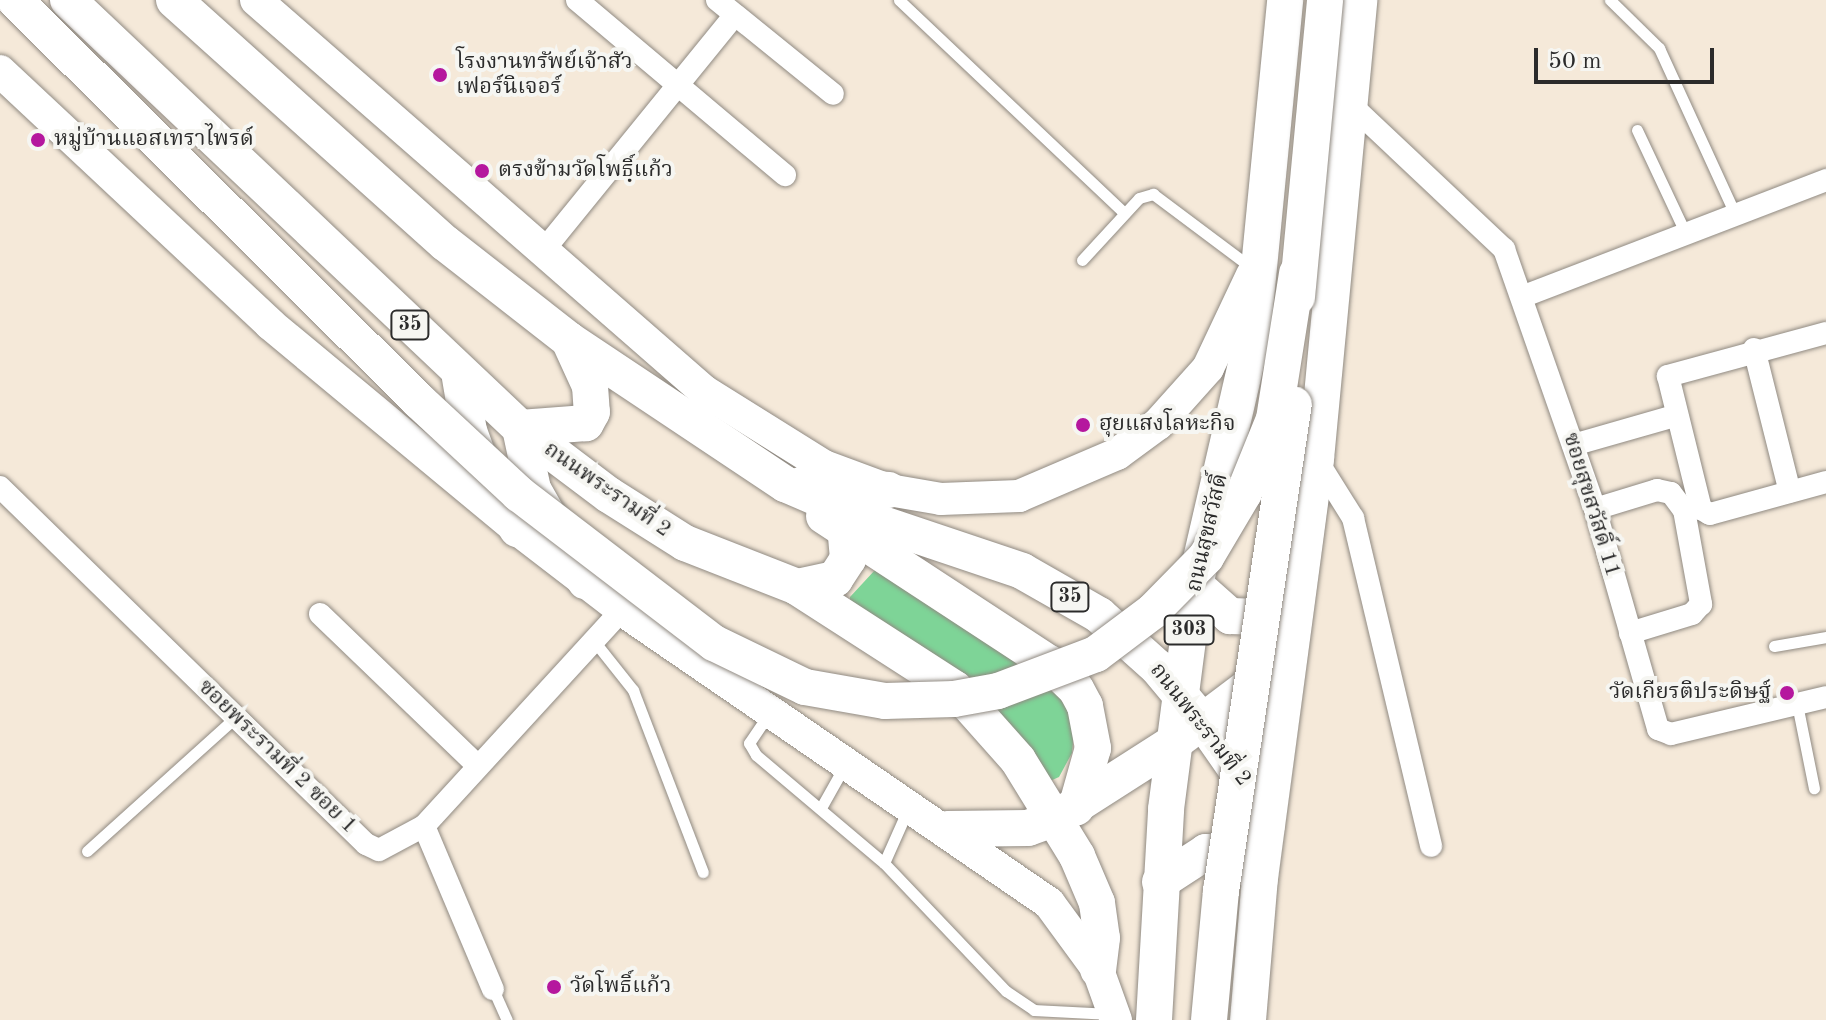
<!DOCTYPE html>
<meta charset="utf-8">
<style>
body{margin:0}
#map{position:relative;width:1826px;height:1020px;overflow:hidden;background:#f5e9d9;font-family:"Old Standard TT","Noto Serif Thai",serif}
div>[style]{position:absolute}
.green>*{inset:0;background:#7ed497}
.roads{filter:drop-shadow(0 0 2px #908a82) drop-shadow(0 0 2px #908a82)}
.lane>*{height:11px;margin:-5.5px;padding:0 5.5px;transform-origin:5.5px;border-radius:5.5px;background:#fff}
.street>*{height:22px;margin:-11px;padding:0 11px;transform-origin:11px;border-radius:11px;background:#fff}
.secondary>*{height:32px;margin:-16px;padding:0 16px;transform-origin:16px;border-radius:16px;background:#fff}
.primary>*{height:36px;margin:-18px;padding:0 18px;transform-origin:18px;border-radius:18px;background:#fff}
.bridges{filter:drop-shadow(0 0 2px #908a82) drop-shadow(0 0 2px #908a82)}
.primary-bridge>*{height:36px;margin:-18px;padding:0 18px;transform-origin:18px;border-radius:18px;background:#fff}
.dots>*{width:22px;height:22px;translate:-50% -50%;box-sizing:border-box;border:4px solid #f6f6f2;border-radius:50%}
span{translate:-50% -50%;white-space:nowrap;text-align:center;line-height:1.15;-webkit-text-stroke:8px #f6f6f2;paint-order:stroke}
.shield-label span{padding:2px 6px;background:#f6f6f2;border:2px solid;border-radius:6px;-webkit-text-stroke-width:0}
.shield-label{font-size:20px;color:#2b2b2b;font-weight:700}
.poi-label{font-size:22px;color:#2b2b2b}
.left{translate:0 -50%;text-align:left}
.right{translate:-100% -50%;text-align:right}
.street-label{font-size:22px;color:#2b2b2b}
.scale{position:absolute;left:1534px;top:48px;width:180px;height:36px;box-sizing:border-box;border:4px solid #2b2b2b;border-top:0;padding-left:10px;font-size:24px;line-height:28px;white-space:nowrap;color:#2b2b2b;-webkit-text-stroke:6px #f6f6f2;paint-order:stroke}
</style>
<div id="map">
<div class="green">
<i style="clip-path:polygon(875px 570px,1048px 679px,1071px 715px,1074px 732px,1072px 753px,1059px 777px,1050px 781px,923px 647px,850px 604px,850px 597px)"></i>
</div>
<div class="roads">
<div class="lane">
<i style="left:899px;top:0;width:310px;rotate:43.4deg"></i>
<i style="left:1610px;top:0;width:69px;rotate:44.4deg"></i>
<i style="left:1659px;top:48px;width:183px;rotate:65.4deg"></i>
<i style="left:1637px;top:130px;width:115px;rotate:64.8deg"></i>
<i style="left:1082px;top:260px;width:84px;rotate:-47.4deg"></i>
<i style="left:1139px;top:198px;width:15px;rotate:-16deg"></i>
<i style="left:1153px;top:194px;width:124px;rotate:36.8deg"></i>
<i style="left:594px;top:641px;width:63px;rotate:51.5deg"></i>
<i style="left:633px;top:690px;width:195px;rotate:69deg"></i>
<i style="left:1774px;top:646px;width:53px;rotate:-9.8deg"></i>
<i style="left:1797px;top:704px;width:86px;rotate:78.6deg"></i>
<i style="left:768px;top:715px;width:34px;rotate:124deg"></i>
<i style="left:749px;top:743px;width:14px;rotate:60deg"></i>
<i style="left:756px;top:755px;width:167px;rotate:40.2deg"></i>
<i style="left:884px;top:863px;width:177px;rotate:46.4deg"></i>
<i style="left:1006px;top:991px;width:34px;rotate:34deg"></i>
<i style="left:1034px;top:1010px;width:76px;rotate:3deg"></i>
<i style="left:822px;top:806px;width:47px;rotate:-60.7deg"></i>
<i style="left:87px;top:851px;width:200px;rotate:-42deg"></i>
<i style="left:884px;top:863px;width:59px;rotate:-66deg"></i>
<i style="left:493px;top:989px;width:34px;rotate:66deg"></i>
</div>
<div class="street">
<i style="left:577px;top:0;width:272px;rotate:40.1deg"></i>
<i style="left:717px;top:0;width:149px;rotate:39deg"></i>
<i style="left:1350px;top:104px;width:212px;rotate:43.3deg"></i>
<i style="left:1504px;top:249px;width:275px;rotate:70.7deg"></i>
<i style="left:1595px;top:509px;width:229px;rotate:74deg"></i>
<i style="left:1658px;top:729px;width:14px;rotate:21deg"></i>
<i style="left:1671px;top:734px;width:159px;rotate:-13.4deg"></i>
<i style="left:543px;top:251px;width:304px;rotate:-50.9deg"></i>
<i style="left:1524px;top:296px;width:324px;rotate:-21deg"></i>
<i style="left:1826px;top:333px;width:164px;rotate:164.8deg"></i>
<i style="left:1668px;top:376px;width:137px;rotate:76.1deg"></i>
<i style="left:1701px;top:509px;width:10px;rotate:29deg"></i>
<i style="left:1710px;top:514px;width:120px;rotate:-15.4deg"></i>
<i style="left:1754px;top:349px;width:147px;rotate:75.9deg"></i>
<i style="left:1573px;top:445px;width:105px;rotate:-16deg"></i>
<i style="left:1316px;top:459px;width:70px;rotate:57.9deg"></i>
<i style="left:1353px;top:518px;width:337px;rotate:76.6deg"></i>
<i style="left:0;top:487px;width:511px;rotate:44.29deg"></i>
<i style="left:366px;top:844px;width:14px;rotate:25deg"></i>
<i style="left:379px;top:850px;width:51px;rotate:-28.1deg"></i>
<i style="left:424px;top:826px;width:293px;rotate:-47.5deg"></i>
<i style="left:1595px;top:509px;width:65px;rotate:-17deg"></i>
<i style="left:1657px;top:490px;width:14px;rotate:12deg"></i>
<i style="left:1671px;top:493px;width:21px;rotate:53deg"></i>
<i style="left:1684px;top:510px;width:96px;rotate:79.7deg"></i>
<i style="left:1701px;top:604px;width:13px;rotate:132deg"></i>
<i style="left:1692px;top:614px;width:65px;rotate:163deg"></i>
<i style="left:320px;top:614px;width:219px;rotate:43.9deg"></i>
<i style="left:424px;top:826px;width:177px;rotate:67.1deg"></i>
</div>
<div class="secondary">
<i style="left:256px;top:0;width:595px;rotate:41.11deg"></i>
<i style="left:704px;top:391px;width:142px;rotate:32deg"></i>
<i style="left:824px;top:466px;width:69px;rotate:20.3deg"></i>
<i style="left:889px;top:490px;width:53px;rotate:9.8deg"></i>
<i style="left:941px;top:499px;width:78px;rotate:-2.2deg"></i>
<i style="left:1019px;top:496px;width:107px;rotate:-23.2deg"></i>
<i style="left:1117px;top:454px;width:51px;rotate:-36.2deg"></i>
<i style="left:1158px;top:424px;width:75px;rotate:-48.2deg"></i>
<i style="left:1208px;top:368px;width:103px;rotate:-64.7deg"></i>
<i style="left:0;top:71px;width:370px;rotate:43.1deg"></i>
<i style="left:270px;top:324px;width:321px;rotate:39.7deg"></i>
<i style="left:517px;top:529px;width:133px;rotate:37.6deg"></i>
<i style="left:622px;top:610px;width:518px;rotate:34.46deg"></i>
<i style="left:1049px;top:903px;width:83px;rotate:53.8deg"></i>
<i style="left:1098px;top:970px;width:53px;rotate:70.2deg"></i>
</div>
<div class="primary">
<i style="left:68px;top:0;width:622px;rotate:43.44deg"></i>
<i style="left:520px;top:428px;width:111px;rotate:37deg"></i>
<i style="left:609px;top:495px;width:90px;rotate:32.3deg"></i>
<i style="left:685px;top:543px;width:120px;rotate:21.4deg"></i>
<i style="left:797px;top:587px;width:188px;rotate:32.8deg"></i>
<i style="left:955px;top:689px;width:95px;rotate:48.4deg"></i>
<i style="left:1018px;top:760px;width:113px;rotate:58.4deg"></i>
<i style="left:1077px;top:856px;width:51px;rotate:66.9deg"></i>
<i style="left:1097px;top:903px;width:35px;rotate:82deg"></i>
<i style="left:1102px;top:938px;width:32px;rotate:97deg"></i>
<i style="left:174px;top:0;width:364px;rotate:41.9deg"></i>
<i style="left:445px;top:243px;width:157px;rotate:38deg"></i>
<i style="left:569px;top:340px;width:260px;rotate:33.7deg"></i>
<i style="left:785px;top:484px;width:84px;rotate:23.2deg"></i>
<i style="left:862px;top:517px;width:169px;rotate:18.6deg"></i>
<i style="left:1022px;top:571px;width:89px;rotate:29.7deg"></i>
<i style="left:1099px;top:615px;width:78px;rotate:41.9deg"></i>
<i style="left:1157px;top:667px;width:72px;rotate:50.1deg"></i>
<i style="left:1203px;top:722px;width:93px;rotate:55.1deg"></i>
<i style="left:1256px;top:798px;width:30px;rotate:69deg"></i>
<i style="left:569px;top:340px;width:51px;rotate:65.5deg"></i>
<i style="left:590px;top:386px;width:26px;rotate:86deg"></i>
<i style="left:592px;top:412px;width:13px;rotate:119deg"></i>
<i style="left:586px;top:423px;width:66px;rotate:175.7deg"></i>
<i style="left:520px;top:428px;width:62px;rotate:78deg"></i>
<i style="left:533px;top:489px;width:106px;rotate:60.5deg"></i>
<i style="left:459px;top:372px;width:60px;rotate:80.4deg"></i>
<i style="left:469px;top:431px;width:50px;rotate:70.1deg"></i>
<i style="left:486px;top:478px;width:60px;rotate:58.7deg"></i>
<i style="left:803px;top:484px;width:86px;rotate:4deg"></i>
<i style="left:824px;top:516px;width:269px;rotate:33.2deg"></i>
<i style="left:1049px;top:663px;width:37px;rotate:44deg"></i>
<i style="left:1076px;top:689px;width:19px;rotate:62deg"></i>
<i style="left:1085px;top:706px;width:43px;rotate:79.2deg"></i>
<i style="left:1093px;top:748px;width:62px;rotate:105.8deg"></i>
<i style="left:1195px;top:585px;width:47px;rotate:41.5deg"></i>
<i style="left:1230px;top:616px;width:24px;rotate:2deg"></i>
<i style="left:1254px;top:617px;width:37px;rotate:-24deg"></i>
<i style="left:797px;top:587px;width:39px;rotate:-12deg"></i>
<i style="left:835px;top:579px;width:24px;rotate:-57deg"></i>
<i style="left:848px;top:559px;width:25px;rotate:-95deg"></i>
<i style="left:947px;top:829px;width:81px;rotate:-0.7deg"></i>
<i style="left:1028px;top:828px;width:30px;rotate:-20deg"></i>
<i style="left:1056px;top:818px;width:141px;rotate:-32.6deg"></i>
<i style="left:1175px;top:742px;width:116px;rotate:-37deg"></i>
<i style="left:1160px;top:882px;width:55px;rotate:-33.1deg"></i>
<i style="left:1206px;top:852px;width:32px;rotate:11deg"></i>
<i style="left:1237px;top:858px;width:18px;rotate:41deg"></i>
<i style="left:1154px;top:1020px;width:211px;rotate:-86.7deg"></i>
<i style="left:1166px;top:809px;width:226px;rotate:-82.6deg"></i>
<i style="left:1195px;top:585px;width:253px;rotate:-77deg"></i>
<i style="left:1252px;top:339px;width:341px;rotate:-84.4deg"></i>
<i style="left:1248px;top:1020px;width:143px;rotate:-85.2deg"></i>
<i style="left:1260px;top:878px;width:423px;rotate:-82.4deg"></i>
<i style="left:1316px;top:459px;width:461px;rotate:-84.6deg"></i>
</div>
</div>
<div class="bridges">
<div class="primary-bridge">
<i style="left:15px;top:0;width:569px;rotate:44.79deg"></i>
<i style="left:419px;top:401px;width:137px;rotate:42.9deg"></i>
<i style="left:519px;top:494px;width:245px;rotate:37.4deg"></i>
<i style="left:714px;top:643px;width:101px;rotate:25.8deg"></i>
<i style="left:805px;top:687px;width:81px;rotate:9.9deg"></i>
<i style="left:885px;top:701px;width:69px;rotate:-1.7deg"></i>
<i style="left:954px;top:699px;width:45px;rotate:-10.3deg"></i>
<i style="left:998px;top:691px;width:105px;rotate:-20.7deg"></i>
<i style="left:1096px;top:654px;width:71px;rotate:-37deg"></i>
<i style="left:1153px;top:611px;width:76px;rotate:-45.5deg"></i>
<i style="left:1206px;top:557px;width:74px;rotate:-59.3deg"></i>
<i style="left:1244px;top:493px;width:80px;rotate:-67.9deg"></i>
<i style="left:1274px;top:419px;width:148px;rotate:-81deg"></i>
<i style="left:1297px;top:297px;width:298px;rotate:-84.6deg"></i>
<i style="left:1209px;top:1020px;width:130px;rotate:-84.7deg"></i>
<i style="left:1221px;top:891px;width:492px;rotate:-81.5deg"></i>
</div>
</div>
<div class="dots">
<i style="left:440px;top:75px;background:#b5179e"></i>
<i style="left:38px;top:140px;background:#b5179e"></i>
<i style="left:482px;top:171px;background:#b5179e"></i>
<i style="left:1083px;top:425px;background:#b5179e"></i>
<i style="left:1787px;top:693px;background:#b5179e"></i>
<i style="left:554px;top:987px;background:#b5179e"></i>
</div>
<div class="shield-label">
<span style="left:410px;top:325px">35</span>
<span style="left:1070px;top:597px">35</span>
<span style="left:1189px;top:630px">303</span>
</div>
<div class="poi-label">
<span class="left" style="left:456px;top:75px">โรงงานทรัพย์เจ้าสัว<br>เฟอร์นิเจอร์</span>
<span class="left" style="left:54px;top:140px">หมู่บ้านแอสเทราไพรด์</span>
<span class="left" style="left:498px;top:171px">ตรงข้ามวัดโพธฺิ์แก้ว</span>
<span class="left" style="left:1099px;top:425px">ฮุยแสงโลหะกิจ</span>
<span class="right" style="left:1771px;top:693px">วัดเกียรติประดิษฐ์</span>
<span class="left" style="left:570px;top:987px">วัดโพธิ์แก้ว</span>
</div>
<div class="street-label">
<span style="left:607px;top:490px;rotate:35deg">ถนนพระรามที่ 2</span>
<span style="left:1591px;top:505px;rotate:73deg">ซอยสุขสวัสดิ์ 11</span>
<span style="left:1208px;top:533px;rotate:-77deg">ถนนสุขสวัสดิ์</span>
<span style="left:1200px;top:725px;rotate:52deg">ถนนพระรามที่ 2</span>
<span style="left:277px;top:757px;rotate:44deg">ซอยพระรามที่ 2 ซอย 1</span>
</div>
<div class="scale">50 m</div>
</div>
